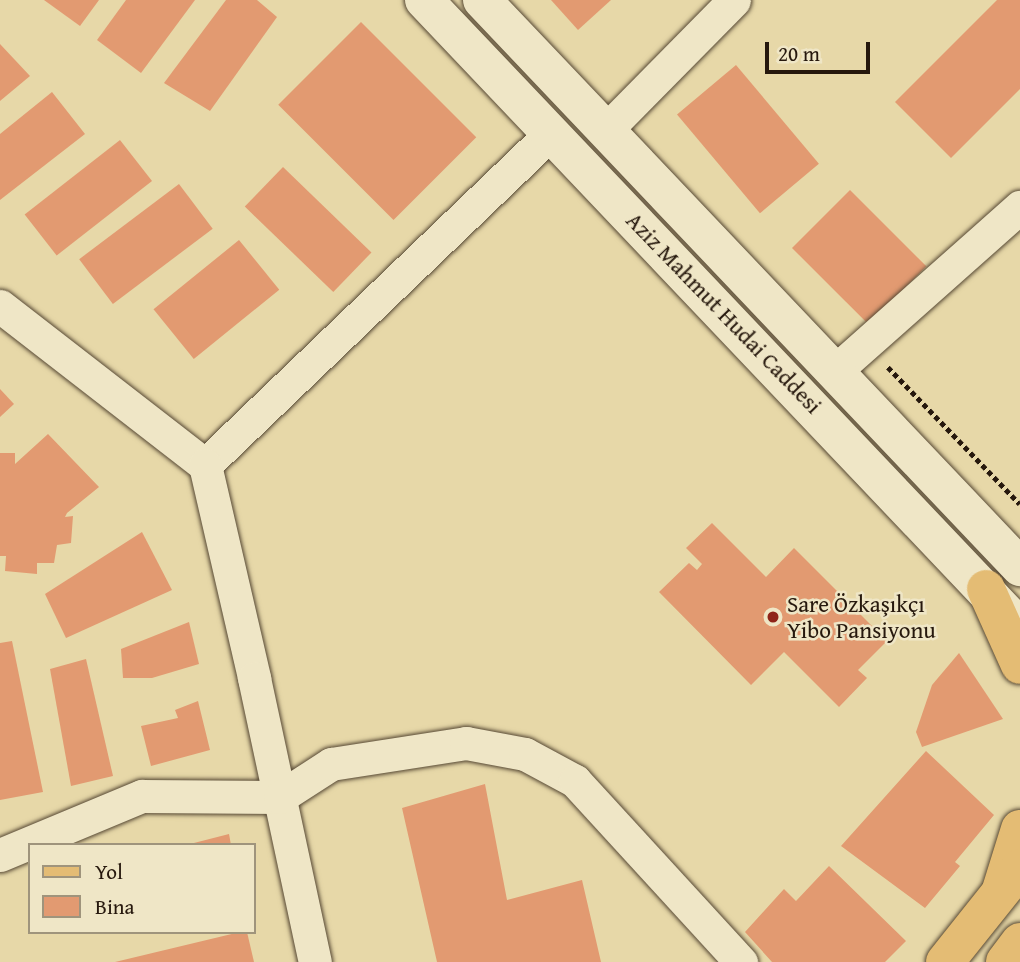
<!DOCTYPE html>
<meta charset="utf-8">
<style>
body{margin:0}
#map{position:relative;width:1020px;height:962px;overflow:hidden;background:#e7d8a8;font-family:"Gentium Book Plus",serif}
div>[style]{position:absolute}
.building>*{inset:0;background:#e29a71;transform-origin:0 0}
.path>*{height:4.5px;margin-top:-2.25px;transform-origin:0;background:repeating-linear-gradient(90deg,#26180d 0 5px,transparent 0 8.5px)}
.roads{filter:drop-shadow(0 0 2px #564834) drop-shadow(0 0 2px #564834)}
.street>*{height:33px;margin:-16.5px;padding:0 16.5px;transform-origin:16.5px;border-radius:16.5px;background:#efe6c6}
.secondary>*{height:38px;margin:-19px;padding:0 19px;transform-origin:19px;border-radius:19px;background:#efe6c6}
.primary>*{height:38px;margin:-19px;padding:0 19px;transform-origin:19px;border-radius:19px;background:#e4bc74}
.dots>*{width:19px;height:19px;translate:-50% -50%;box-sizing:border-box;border:4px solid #efe6c6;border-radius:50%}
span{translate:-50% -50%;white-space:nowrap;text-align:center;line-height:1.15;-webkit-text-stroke:5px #efe6c6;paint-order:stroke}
.street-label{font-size:23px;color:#26180d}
.poi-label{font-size:23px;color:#26180d}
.left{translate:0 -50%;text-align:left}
.legend{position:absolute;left:28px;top:843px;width:228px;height:91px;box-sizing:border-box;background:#efe6c6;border:2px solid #9f947c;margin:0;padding:9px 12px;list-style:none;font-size:21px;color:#26180d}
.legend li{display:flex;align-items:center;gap:14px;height:35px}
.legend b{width:35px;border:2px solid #9f947c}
.scale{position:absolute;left:765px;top:42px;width:105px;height:32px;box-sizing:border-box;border:4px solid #26180d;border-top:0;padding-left:9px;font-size:21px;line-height:24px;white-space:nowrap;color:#26180d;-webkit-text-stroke:5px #efe6c6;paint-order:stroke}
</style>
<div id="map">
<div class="building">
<i style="clip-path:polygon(44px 0,99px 0,80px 26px)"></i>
<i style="clip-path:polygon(126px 0,195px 0,141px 73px,97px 40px)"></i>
<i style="clip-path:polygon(226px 0,257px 0,277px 17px,210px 111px,164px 83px)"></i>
<i style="clip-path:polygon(551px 0,611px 0,578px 30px)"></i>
<i style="clip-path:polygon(997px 0,1020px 0,1020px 89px,951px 158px,895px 102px)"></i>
<i style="left:361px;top:22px;width:163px;height:117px;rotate:45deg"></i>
<i style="clip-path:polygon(0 44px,30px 76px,0 101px)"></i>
<i style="left:736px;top:65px;width:129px;height:77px;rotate:50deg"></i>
<i style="clip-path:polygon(52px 92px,85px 134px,0 200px,0 134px)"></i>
<i style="left:120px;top:140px;width:52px;height:121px;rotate:52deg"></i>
<i style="left:283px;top:167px;width:123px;height:55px;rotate:44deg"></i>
<i style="left:179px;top:184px;width:56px;height:125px;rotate:53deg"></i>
<i style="left:850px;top:190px;width:108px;height:82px;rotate:45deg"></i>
<i style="left:239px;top:240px;width:64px;height:110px;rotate:51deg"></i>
<i style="clip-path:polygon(0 389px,14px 404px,0 417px)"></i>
<i style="clip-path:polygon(48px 434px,99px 487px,67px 513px,65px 517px,73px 516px,71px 543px,57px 545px,54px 563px,37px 563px,37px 574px,5px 571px,6px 556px,0 556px,0 453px,15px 453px,15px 464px)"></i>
<i style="clip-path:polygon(712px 523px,766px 577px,794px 548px,887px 641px,858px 670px,867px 678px,839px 707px,784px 652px,751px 685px,659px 592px,689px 563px,697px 570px,702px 564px,686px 548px)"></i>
<i style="clip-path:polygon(142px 532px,172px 590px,66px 638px,45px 594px)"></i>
<i style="clip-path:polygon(189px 622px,199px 664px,152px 678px,123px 678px,121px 649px)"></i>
<i style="clip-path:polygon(12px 641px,43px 792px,0 800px,0 643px)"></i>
<i style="clip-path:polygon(959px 653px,1003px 719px,922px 747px,916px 732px,932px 685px)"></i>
<i style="clip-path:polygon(86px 659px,113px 776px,71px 786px,50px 669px)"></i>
<i style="clip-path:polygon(198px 701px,210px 750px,151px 766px,141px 726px,178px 718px,175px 710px)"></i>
<i style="clip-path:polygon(926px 751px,994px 815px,955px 862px,960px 866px,925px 908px,841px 846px)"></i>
<i style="clip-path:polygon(485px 784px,507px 900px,582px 880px,601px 962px,437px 962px,402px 808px)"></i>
<i style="clip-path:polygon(229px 834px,231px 845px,190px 845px,190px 844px)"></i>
<i style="clip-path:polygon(829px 866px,906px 941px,885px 962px,772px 962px,745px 932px,784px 889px,796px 901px)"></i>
<i style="clip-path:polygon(240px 932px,247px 932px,254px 962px,115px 962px)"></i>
</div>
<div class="path">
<i style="left:888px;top:367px;width:190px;rotate:46.1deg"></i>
</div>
<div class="roads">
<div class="street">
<i style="left:606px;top:130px;width:182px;rotate:-45.4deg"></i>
<i style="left:0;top:306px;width:259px;rotate:37.8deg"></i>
<i style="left:205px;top:465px;width:481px;rotate:-43.8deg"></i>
<i style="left:834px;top:372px;width:249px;rotate:-41.6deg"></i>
<i style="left:205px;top:465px;width:219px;rotate:77deg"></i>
<i style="left:254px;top:678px;width:290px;rotate:77.9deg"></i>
<i style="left:0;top:855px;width:154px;rotate:-22.6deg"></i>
<i style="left:142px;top:796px;width:138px;rotate:0.4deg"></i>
<i style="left:280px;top:797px;width:61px;rotate:-32.9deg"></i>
<i style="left:331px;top:764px;width:137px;rotate:-8.8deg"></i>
<i style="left:466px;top:743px;width:60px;rotate:10.6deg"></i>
<i style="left:525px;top:754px;width:57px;rotate:28.4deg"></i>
<i style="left:575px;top:781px;width:246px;rotate:47.5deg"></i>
</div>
<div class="secondary">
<i style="left:424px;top:0;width:848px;rotate:46.48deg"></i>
<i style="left:482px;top:0;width:782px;rotate:46.5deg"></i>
</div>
<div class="primary">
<i style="left:986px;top:589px;width:83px;rotate:65.9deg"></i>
<i style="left:1001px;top:890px;width:64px;rotate:-72.7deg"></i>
<i style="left:945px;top:962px;width:120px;rotate:-51.4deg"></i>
<i style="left:1005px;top:962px;width:25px;rotate:-53deg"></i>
</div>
</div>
<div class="dots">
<i style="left:773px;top:617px;background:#8f2418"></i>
</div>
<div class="street-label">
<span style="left:724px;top:313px;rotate:46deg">Aziz Mahmut Hudai Caddesi</span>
</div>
<div class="poi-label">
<span class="left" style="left:787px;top:617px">Sare Özkaşıkçı<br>Yibo Pansiyonu</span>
</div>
<ul class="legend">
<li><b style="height:9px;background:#e4bc74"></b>Yol</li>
<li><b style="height:19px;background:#e29a71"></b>Bina</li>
</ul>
<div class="scale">20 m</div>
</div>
